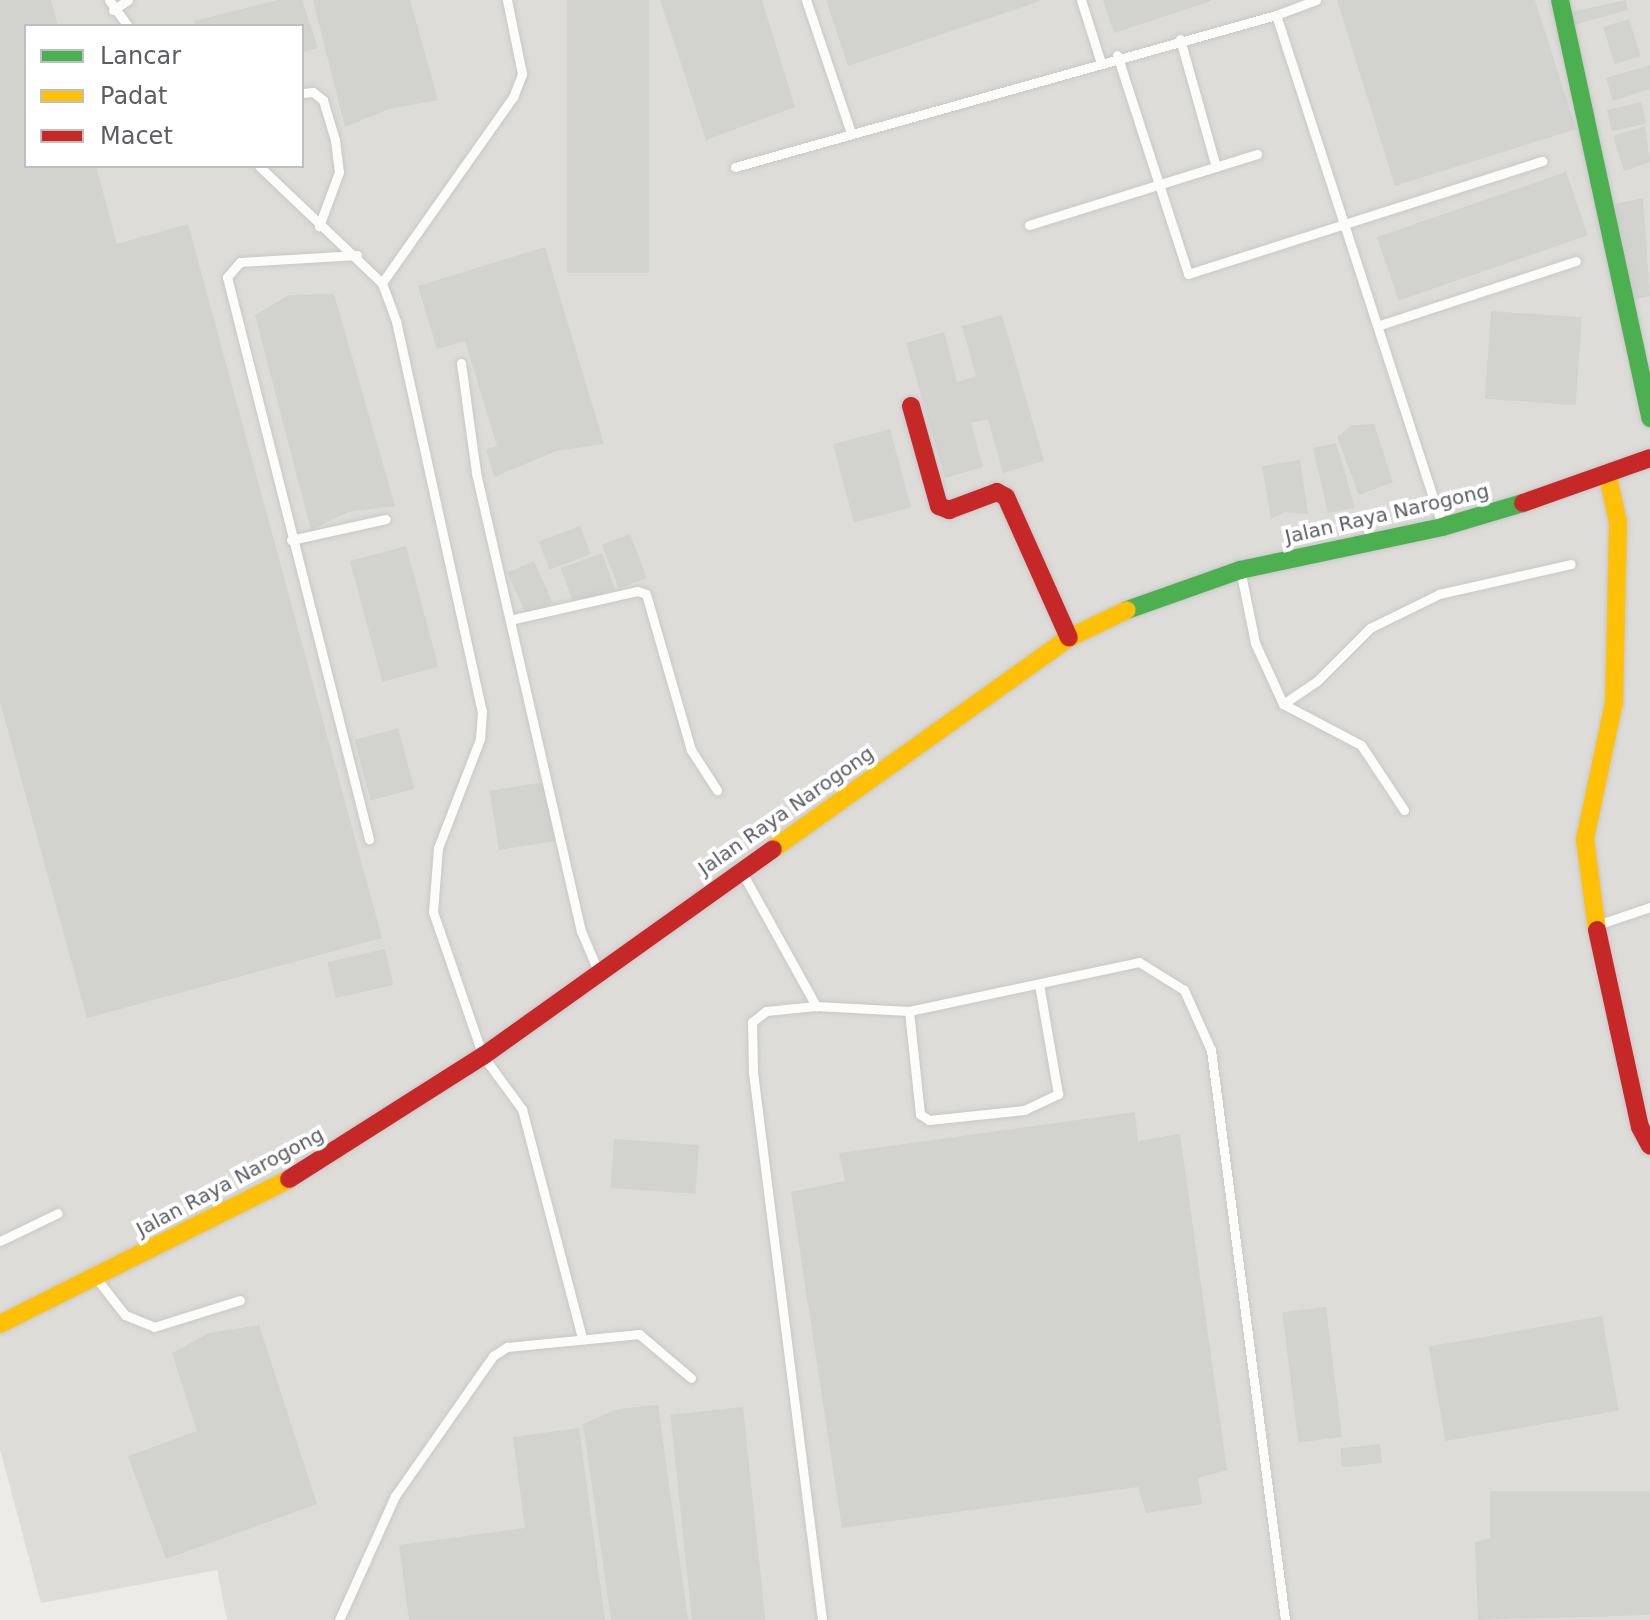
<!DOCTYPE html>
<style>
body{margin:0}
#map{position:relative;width:1650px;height:1620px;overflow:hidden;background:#ecebe6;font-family:"DejaVu Sans",sans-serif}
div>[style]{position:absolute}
.industrial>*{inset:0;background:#dddcd8}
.building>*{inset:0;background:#d2d2cf;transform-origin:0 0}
.roads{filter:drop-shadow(0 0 2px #c8c8c7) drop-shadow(0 0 2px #c8c8c7)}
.lane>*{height:9px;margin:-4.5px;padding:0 4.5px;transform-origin:4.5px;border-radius:4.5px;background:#fcfcfb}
.fast>*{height:18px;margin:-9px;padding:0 9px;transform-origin:9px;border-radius:9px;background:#4caf50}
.slow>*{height:18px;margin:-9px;padding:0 9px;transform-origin:9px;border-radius:9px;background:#ffc107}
.jam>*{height:18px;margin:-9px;padding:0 9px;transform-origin:9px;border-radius:9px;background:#c62828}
span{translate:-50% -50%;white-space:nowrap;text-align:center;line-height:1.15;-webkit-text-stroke:8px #fff;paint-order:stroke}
.street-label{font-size:20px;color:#5c5e64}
.legend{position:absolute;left:24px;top:24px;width:280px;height:144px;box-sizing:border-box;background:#fff;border:2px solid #bebfc1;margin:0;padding:10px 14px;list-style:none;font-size:24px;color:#5c5e64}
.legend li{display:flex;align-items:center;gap:16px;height:40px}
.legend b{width:40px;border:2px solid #bebfc1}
</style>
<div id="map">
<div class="industrial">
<i style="clip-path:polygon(evenodd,0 0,1650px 0,1650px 1620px,227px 1620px,217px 1570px,41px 1603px,0 1449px,0 0,26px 26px,302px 26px,302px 166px,26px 166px,26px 26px)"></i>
</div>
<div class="building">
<i style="clip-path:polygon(0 0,51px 0,58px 26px,26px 26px,26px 166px,96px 166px,117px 244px,188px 224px,382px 938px,87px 1018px,0 702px)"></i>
<i style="clip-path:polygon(278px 0,302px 0,318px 48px,302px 52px,302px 26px,196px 26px,194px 21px)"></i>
<i style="clip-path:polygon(313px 0,410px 0,438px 100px,389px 109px,345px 127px)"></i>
<i style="left:567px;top:0;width:82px;height:273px"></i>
<i style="clip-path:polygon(660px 0,762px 0,795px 107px,706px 140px)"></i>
<i style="clip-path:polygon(826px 0,1039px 0,1040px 1px,848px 66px)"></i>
<i style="clip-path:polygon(1103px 0,1211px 0,1211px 1px,1114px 33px)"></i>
<i style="clip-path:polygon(1337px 0,1535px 0,1576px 129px,1395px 186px)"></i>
<i style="clip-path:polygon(1626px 0,1628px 10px,1574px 25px,1571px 12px)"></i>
<i style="left:1629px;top:19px;width:39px;height:27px;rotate:73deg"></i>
<i style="clip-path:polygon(1650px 65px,1650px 89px,1613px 101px,1606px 78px)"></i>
<i style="left:1641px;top:102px;width:22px;height:35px;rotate:77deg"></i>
<i style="clip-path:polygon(1645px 126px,1650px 162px,1624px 171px,1613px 136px)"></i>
<i style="left:1566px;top:172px;width:67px;height:200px;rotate:71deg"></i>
<i style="clip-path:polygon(1643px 198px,1650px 296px,1632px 300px,1614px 204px)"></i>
<i style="clip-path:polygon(545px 247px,604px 444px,556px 451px,494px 477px,486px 449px,497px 446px,465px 341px,437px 349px,418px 286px)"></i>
<i style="clip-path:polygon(334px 294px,395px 506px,348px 512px,311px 530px,255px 315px,289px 295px)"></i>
<i style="left:1491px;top:311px;width:91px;height:88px;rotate:4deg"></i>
<i style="clip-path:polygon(1002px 315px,1044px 461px,1003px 473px,988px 419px,971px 423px,983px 467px,945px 478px,906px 343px,944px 332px,957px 382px,976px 376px,962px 326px)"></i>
<i style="clip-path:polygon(1374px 424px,1393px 482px,1359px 495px,1337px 437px,1352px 425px)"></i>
<i style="left:890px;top:429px;width:81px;height:59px;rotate:75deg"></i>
<i style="clip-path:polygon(1336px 443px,1355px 508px,1328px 513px,1313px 448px)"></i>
<i style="clip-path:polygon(1300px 460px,1308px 514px,1285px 512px,1271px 519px,1262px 466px)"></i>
<i style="left:580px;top:526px;width:30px;height:44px;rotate:69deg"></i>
<i style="left:630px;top:534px;width:47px;height:30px;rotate:69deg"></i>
<i style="left:406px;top:546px;width:125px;height:58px;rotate:75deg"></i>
<i style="left:602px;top:553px;width:38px;height:44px;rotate:70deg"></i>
<i style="left:534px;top:561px;width:46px;height:29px;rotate:66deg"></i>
<i style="left:398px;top:728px;width:63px;height:45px;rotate:75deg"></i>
<i style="left:545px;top:782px;width:60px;height:56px;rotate:81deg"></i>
<i style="left:385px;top:949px;width:37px;height:59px;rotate:77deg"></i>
<i style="clip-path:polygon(1135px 1112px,1138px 1141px,1180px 1134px,1227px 1470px,1198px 1478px,1202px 1504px,1146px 1513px,1138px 1487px,842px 1528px,791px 1192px,845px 1181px,839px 1153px)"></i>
<i style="left:614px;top:1139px;width:85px;height:49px;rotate:4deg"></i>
<i style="left:1326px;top:1307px;width:131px;height:44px;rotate:83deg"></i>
<i style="left:1602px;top:1316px;width:96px;height:176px;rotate:80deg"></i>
<i style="clip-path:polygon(259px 1325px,317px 1504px,166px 1559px,128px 1456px,197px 1431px,172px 1353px,209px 1333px)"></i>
<i style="clip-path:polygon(658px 1405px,688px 1620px,611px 1620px,583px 1424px,617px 1409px)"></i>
<i style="left:743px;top:1407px;width:214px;height:73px;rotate:84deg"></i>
<i style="clip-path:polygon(579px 1428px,605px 1620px,409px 1620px,399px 1545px,525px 1528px,513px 1437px)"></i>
<i style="left:1380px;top:1444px;width:19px;height:40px;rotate:84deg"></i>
<i style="clip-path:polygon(1490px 1491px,1650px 1491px,1650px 1615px,1478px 1620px,1475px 1542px,1490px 1538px)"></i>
</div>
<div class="roads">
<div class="lane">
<i style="left:109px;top:0;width:32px;rotate:54deg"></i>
<i style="left:507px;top:0;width:76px;rotate:78.5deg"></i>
<i style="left:522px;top:74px;width:25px;rotate:111deg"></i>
<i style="left:513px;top:97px;width:228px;rotate:125.2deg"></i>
<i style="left:382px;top:283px;width:40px;rotate:69.8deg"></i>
<i style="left:396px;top:321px;width:399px;rotate:77.6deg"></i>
<i style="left:482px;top:711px;width:28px;rotate:94deg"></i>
<i style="left:480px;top:739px;width:117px;rotate:111.1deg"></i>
<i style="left:438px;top:848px;width:64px;rotate:94.5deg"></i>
<i style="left:433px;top:912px;width:152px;rotate:70.9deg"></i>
<i style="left:483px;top:1056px;width:66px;rotate:53.7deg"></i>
<i style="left:522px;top:1109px;width:237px;rotate:75.3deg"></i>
<i style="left:806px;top:0;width:137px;rotate:71.3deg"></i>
<i style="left:1081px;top:0;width:63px;rotate:72.4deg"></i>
<i style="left:1316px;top:0;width:43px;rotate:159.4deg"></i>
<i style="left:1276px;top:15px;width:536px;rotate:71.97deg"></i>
<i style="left:113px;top:10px;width:18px;rotate:-34deg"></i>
<i style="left:1180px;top:39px;width:133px;rotate:74.3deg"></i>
<i style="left:1117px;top:55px;width:230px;rotate:72deg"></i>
<i style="left:1188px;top:274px;width:372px;rotate:-17.7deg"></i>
<i style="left:302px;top:93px;width:11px;rotate:-5deg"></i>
<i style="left:313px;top:92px;width:13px;rotate:39deg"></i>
<i style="left:323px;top:100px;width:42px;rotate:73.3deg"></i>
<i style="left:335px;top:140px;width:32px;rotate:83deg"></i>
<i style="left:339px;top:172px;width:58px;rotate:110.3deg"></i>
<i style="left:259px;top:166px;width:170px;rotate:43.6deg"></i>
<i style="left:735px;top:167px;width:562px;rotate:-15.69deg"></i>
<i style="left:1029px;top:225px;width:239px;rotate:-17.3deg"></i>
<i style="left:357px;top:255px;width:117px;rotate:176.6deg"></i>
<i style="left:240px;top:262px;width:20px;rotate:131deg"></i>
<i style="left:227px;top:277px;width:580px;rotate:75.82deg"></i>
<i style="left:1380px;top:325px;width:206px;rotate:-18.1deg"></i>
<i style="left:461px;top:363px;width:111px;rotate:82.2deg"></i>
<i style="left:476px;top:473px;width:470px;rotate:77.1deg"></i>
<i style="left:581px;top:931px;width:43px;rotate:67deg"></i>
<i style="left:291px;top:540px;width:97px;rotate:-12.5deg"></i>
<i style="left:1241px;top:574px;width:70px;rotate:78.5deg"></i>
<i style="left:1255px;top:643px;width:67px;rotate:65.3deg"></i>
<i style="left:1283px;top:704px;width:88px;rotate:27.7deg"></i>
<i style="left:1361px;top:745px;width:78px;rotate:56.5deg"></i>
<i style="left:514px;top:619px;width:126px;rotate:-12.8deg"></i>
<i style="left:637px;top:591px;width:9px;rotate:18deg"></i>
<i style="left:646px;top:594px;width:162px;rotate:73.9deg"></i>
<i style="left:691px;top:750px;width:48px;rotate:57deg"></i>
<i style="left:1283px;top:704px;width:41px;rotate:-34.1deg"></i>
<i style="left:1317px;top:681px;width:75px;rotate:-45deg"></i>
<i style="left:1370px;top:628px;width:77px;rotate:-26.2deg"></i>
<i style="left:1439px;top:594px;width:135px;rotate:-12.8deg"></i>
<i style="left:744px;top:876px;width:149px;rotate:61deg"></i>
<i style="left:1597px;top:925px;width:56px;rotate:-18.8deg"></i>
<i style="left:909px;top:1011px;width:104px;rotate:83.9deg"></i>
<i style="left:920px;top:1114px;width:11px;rotate:34deg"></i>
<i style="left:929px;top:1120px;width:96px;rotate:-6deg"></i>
<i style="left:1024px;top:1110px;width:38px;rotate:-25deg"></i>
<i style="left:1058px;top:1094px;width:112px;rotate:-99.8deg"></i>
<i style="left:0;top:1241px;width:64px;rotate:-25.8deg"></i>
<i style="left:96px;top:1278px;width:47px;rotate:51.9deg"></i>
<i style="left:125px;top:1315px;width:31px;rotate:22deg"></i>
<i style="left:154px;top:1327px;width:90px;rotate:-17.4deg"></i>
<i style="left:339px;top:1620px;width:136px;rotate:-65.7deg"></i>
<i style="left:395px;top:1496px;width:171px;rotate:-55deg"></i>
<i style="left:493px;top:1356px;width:17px;rotate:-33deg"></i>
<i style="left:507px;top:1347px;width:133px;rotate:-5.6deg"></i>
<i style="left:639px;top:1334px;width:68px;rotate:40.2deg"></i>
<i style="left:822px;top:1620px;width:552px;rotate:-97.18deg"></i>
<i style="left:753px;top:1072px;width:50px;rotate:-91.1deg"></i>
<i style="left:752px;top:1022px;width:18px;rotate:-38deg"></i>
<i style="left:766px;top:1011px;width:50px;rotate:-5.7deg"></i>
<i style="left:816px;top:1006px;width:93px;rotate:3.1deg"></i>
<i style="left:909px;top:1011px;width:235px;rotate:-12deg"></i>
<i style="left:1139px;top:962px;width:53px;rotate:31.9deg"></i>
<i style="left:1184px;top:990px;width:66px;rotate:65.8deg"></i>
<i style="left:1211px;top:1050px;width:575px;rotate:82.6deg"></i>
</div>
<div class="fast">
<i style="left:1560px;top:0;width:428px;rotate:77.8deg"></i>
<i style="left:1127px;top:610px;width:120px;rotate:-19.5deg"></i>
<i style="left:1240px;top:570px;width:207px;rotate:-12deg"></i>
<i style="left:1442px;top:527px;width:84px;rotate:-16.5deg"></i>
</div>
<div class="slow">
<i style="left:773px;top:849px;width:364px;rotate:-35.5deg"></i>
<i style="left:1069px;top:638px;width:64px;rotate:-25.8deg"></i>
<i style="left:1597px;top:930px;width:92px;rotate:-97.5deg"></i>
<i style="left:1585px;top:839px;width:140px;rotate:-78deg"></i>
<i style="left:1614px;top:702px;width:180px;rotate:-88.7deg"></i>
<i style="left:1618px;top:522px;width:46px;rotate:-102.5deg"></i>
<i style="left:0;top:1324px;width:323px;rotate:-26.6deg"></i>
</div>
<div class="jam">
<i style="left:911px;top:406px;width:104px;rotate:74.4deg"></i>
<i style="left:939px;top:506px;width:11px;rotate:22deg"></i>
<i style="left:949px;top:510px;width:51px;rotate:-20.6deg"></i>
<i style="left:997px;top:492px;width:10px;rotate:29deg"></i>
<i style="left:1006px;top:497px;width:154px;rotate:65.9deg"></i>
<i style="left:1523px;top:503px;width:135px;rotate:-19.5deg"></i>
<i style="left:1597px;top:930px;width:202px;rotate:77.7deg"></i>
<i style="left:1640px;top:1127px;width:21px;rotate:62deg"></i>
<i style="left:289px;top:1179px;width:230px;rotate:-32.4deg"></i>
<i style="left:483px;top:1056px;width:356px;rotate:-35.5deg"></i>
</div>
</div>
<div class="street-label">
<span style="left:1387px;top:514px;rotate:-13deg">Jalan Raya Narogong</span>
<span style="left:786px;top:811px;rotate:-35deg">Jalan Raya Narogong</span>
<span style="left:230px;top:1182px;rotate:-28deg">Jalan Raya Narogong</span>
</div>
<ul class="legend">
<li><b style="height:10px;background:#4caf50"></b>Lancar</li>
<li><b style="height:10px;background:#ffc107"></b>Padat</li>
<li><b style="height:10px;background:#c62828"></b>Macet</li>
</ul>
</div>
